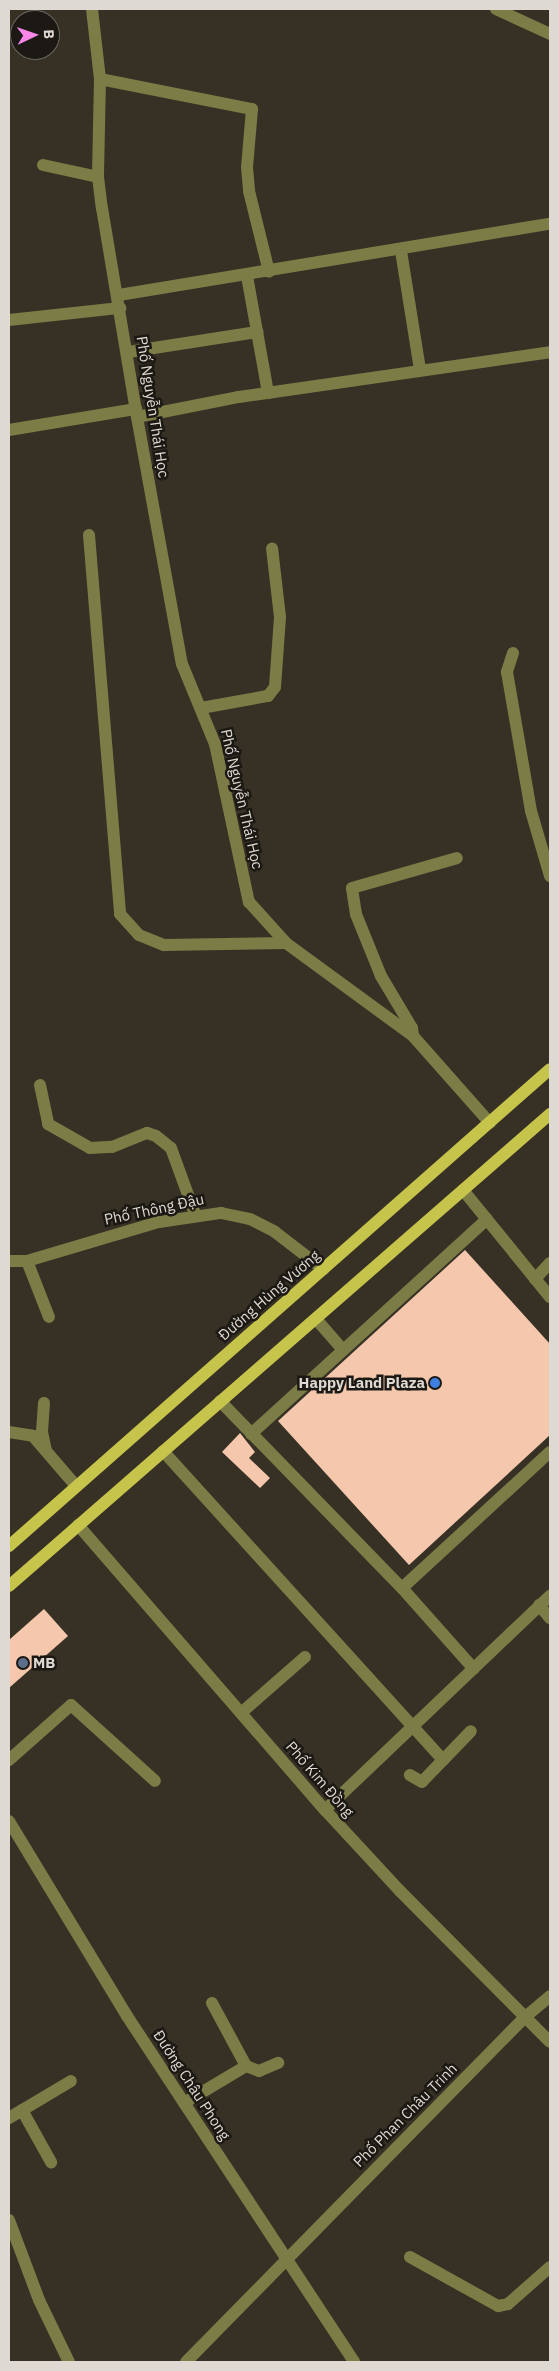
<!DOCTYPE html>
<meta charset="utf-8">
<style>
body{margin:0}
#map{position:relative;width:559px;height:2371px;overflow:hidden;background:#373125;font-family:"IBM Plex Sans",sans-serif}
div>[style]{position:absolute}
.building>*{inset:0;background:#f5c8ad}
.minor>*{height:12px;margin:-6px;padding:0 6px;transform-origin:6px;border-radius:6px;background:#7c7c46}
.major>*{height:12px;margin:-6px;padding:0 6px;transform-origin:6px;border-radius:6px;background:#c7c44c}
.dots>*{width:14px;height:14px;translate:-50% -50%;box-sizing:border-box;border:2px solid #1c1914;border-radius:50%}
span{translate:-50% -50%;white-space:nowrap;text-align:center;line-height:1.15;-webkit-text-stroke:5px #1c1914;paint-order:stroke}
.street-label{font-size:15px;color:#dedad3}
.poi-label{font-size:15px;color:#dedad3;font-weight:700}
.right{translate:-100% -50%;text-align:right}
.left{translate:0 -50%;text-align:left}
.frame{position:absolute;inset:0;border:10px solid #dedad3;pointer-events:none}
.north{position:absolute;left:10px;top:10px;width:50px;height:50px;box-sizing:border-box;background:#1c1914;border:1px solid #6a6660;border-radius:50%;rotate:87deg;font-size:14px;font-weight:700;line-height:20px;text-align:center;color:#dedad3}
.north::after{content:'';display:block;margin:auto;width:18px;height:22px;background:#f987e8;clip-path:polygon(50% 0,100% 100%,50% 72%,0 100%)}
</style>
<div id="map">
<div class="building">
<i style="clip-path:polygon(465px 1250px,550px 1344px,550px 1435px,409px 1565px,278px 1421px)"></i>
<i style="clip-path:polygon(240px 1433px,255px 1452px,249px 1458px,270px 1478px,260px 1488px,222px 1452px)"></i>
<i style="clip-path:polygon(44px 1609px,68px 1636px,9px 1688px,9px 1640px)"></i>
</div>
<div class="minor">
<i style="left:92px;top:9px;width:70px;rotate:83.5deg"></i>
<i style="left:100px;top:79px;width:98px;rotate:91.2deg"></i>
<i style="left:98px;top:177px;width:31px;rotate:83deg"></i>
<i style="left:102px;top:208px;width:212px;rotate:80.5deg"></i>
<i style="left:137px;top:417px;width:251px;rotate:79.7deg"></i>
<i style="left:182px;top:664px;width:87px;rotate:67.6deg"></i>
<i style="left:215px;top:744px;width:162px;rotate:77.9deg"></i>
<i style="left:249px;top:902px;width:55px;rotate:47.9deg"></i>
<i style="left:286px;top:943px;width:157px;rotate:36.2deg"></i>
<i style="left:413px;top:1036px;width:116px;rotate:48.5deg"></i>
<i style="left:496px;top:9px;width:60px;rotate:24.8deg"></i>
<i style="left:100px;top:79px;width:155px;rotate:11.2deg"></i>
<i style="left:252px;top:109px;width:58px;rotate:94.9deg"></i>
<i style="left:247px;top:167px;width:24px;rotate:85deg"></i>
<i style="left:249px;top:191px;width:83px;rotate:76.1deg"></i>
<i style="left:43px;top:165px;width:56px;rotate:12.3deg"></i>
<i style="left:401px;top:251px;width:121px;rotate:80.9deg"></i>
<i style="left:247px;top:276px;width:119px;rotate:79.8deg"></i>
<i style="left:119px;top:295px;width:437px;rotate:-9.4deg"></i>
<i style="left:9px;top:320px;width:112px;rotate:-6.2deg"></i>
<i style="left:128px;top:352px;width:131px;rotate:-8.8deg"></i>
<i style="left:137px;top:417px;width:104px;rotate:-11.1deg"></i>
<i style="left:239px;top:397px;width:314px;rotate:-8.2deg"></i>
<i style="left:9px;top:430px;width:129px;rotate:-9.4deg"></i>
<i style="left:89px;top:535px;width:380px;rotate:85.3deg"></i>
<i style="left:120px;top:914px;width:28px;rotate:48deg"></i>
<i style="left:139px;top:935px;width:27px;rotate:22deg"></i>
<i style="left:164px;top:945px;width:122px;rotate:-0.9deg"></i>
<i style="left:513px;top:653px;width:20px;rotate:108deg"></i>
<i style="left:507px;top:672px;width:141px;rotate:80.2deg"></i>
<i style="left:531px;top:811px;width:68px;rotate:73.7deg"></i>
<i style="left:201px;top:708px;width:68px;rotate:-10.2deg"></i>
<i style="left:268px;top:696px;width:11px;rotate:-52deg"></i>
<i style="left:275px;top:687px;width:70px;rotate:-85.9deg"></i>
<i style="left:280px;top:617px;width:69px;rotate:-96.6deg"></i>
<i style="left:413px;top:1036px;width:8px;rotate:-97deg"></i>
<i style="left:412px;top:1028px;width:61px;rotate:-120.8deg"></i>
<i style="left:381px;top:976px;width:67px;rotate:-112deg"></i>
<i style="left:356px;top:914px;width:26px;rotate:-99deg"></i>
<i style="left:352px;top:888px;width:109px;rotate:-15.9deg"></i>
<i style="left:40px;top:1085px;width:40px;rotate:78deg"></i>
<i style="left:48px;top:1124px;width:48px;rotate:29.7deg"></i>
<i style="left:90px;top:1148px;width:22px;rotate:-3deg"></i>
<i style="left:112px;top:1147px;width:38px;rotate:-22deg"></i>
<i style="left:147px;top:1133px;width:9px;rotate:18deg"></i>
<i style="left:156px;top:1136px;width:19px;rotate:39deg"></i>
<i style="left:171px;top:1148px;width:70px;rotate:70deg"></i>
<i style="left:463px;top:1190px;width:138px;rotate:50.9deg"></i>
<i style="left:9px;top:1261px;width:18px"></i>
<i style="left:27px;top:1261px;width:138px;rotate:-16.5deg"></i>
<i style="left:159px;top:1222px;width:63px;rotate:-8.3deg"></i>
<i style="left:221px;top:1213px;width:30px;rotate:12deg"></i>
<i style="left:250px;top:1219px;width:28px;rotate:27deg"></i>
<i style="left:275px;top:1232px;width:61px;rotate:37.6deg"></i>
<i style="left:27px;top:1261px;width:60px;rotate:68.6deg"></i>
<i style="left:535px;top:1279px;width:22px;rotate:-47deg"></i>
<i style="left:316px;top:1319px;width:41px;rotate:48.9deg"></i>
<i style="left:220px;top:1401px;width:261px;rotate:45.8deg"></i>
<i style="left:402px;top:1588px;width:108px;rotate:48.4deg"></i>
<i style="left:44px;top:1403px;width:29px;rotate:94deg"></i>
<i style="left:42px;top:1432px;width:19px;rotate:78deg"></i>
<i style="left:9px;top:1432px;width:24px;rotate:9deg"></i>
<i style="left:33px;top:1436px;width:66px;rotate:49.3deg"></i>
<i style="left:251px;top:1434px;width:319px;rotate:-42.3deg"></i>
<i style="left:163px;top:1451px;width:417px;rotate:47.8deg"></i>
<i style="left:443px;top:1760px;width:30px;rotate:134deg"></i>
<i style="left:422px;top:1782px;width:14px;rotate:-150deg"></i>
<i style="left:78px;top:1525px;width:377px;rotate:49.1deg"></i>
<i style="left:325px;top:1810px;width:109px;rotate:47.2deg"></i>
<i style="left:399px;top:1890px;width:214px;rotate:45.2deg"></i>
<i style="left:402px;top:1588px;width:201px;rotate:-42.6deg"></i>
<i style="left:539px;top:1605px;width:17px;rotate:50deg"></i>
<i style="left:241px;top:1713px;width:85px;rotate:-41.2deg"></i>
<i style="left:9px;top:1760px;width:83px;rotate:-41.6deg"></i>
<i style="left:71px;top:1705px;width:113px;rotate:42.1deg"></i>
<i style="left:443px;top:1760px;width:40px;rotate:-46deg"></i>
<i style="left:325px;top:1810px;width:311px;rotate:-43.6deg"></i>
<i style="left:9px;top:1821px;width:228px;rotate:58.8deg"></i>
<i style="left:127px;top:2016px;width:414px;rotate:56.7deg"></i>
<i style="left:212px;top:2003px;width:72px;rotate:61.6deg"></i>
<i style="left:184px;top:2103px;width:72px;rotate:-30.8deg"></i>
<i style="left:246px;top:2066px;width:14px;rotate:21deg"></i>
<i style="left:259px;top:2071px;width:21px;rotate:-23deg"></i>
<i style="left:22px;top:2110px;width:60px;rotate:60.9deg"></i>
<i style="left:9px;top:2118px;width:72px;rotate:-30.8deg"></i>
<i style="left:9px;top:2220px;width:85px;rotate:69.4deg"></i>
<i style="left:39px;top:2300px;width:69px;rotate:64.2deg"></i>
<i style="left:410px;top:2257px;width:101px;rotate:29.1deg"></i>
<i style="left:498px;top:2306px;width:10px;rotate:-11deg"></i>
<i style="left:508px;top:2304px;width:56px;rotate:-41.4deg"></i>
<i style="left:186px;top:2362px;width:482px;rotate:-45.5deg"></i>
<i style="left:524px;top:2018px;width:34px;rotate:-40deg"></i>
</div>
<div class="major">
<i style="left:9px;top:1546px;width:721px;rotate:-41.4deg"></i>
<i style="left:9px;top:1586px;width:718px;rotate:-41.1deg"></i>
</div>
<div class="dots">
<i style="left:435px;top:1383px;background:#3f7fe0"></i>
<i style="left:23px;top:1663px;background:#5c6f8a"></i>
</div>
<div class="street-label">
<span style="left:153px;top:407px;rotate:81deg">Phố Nguyễn Thái Học</span>
<span style="left:242px;top:799px;rotate:77deg">Phố Nguyễn Thái Học</span>
<span style="left:154px;top:1209px;rotate:-12deg">Phố Thông Đậu</span>
<span style="left:269px;top:1295px;rotate:-41deg">Đường Hùng Vương</span>
<span style="left:320px;top:1779px;rotate:49deg">Phố Kim Đồng</span>
<span style="left:192px;top:2085px;rotate:57deg">Đường Châu Phong</span>
<span style="left:405px;top:2115px;rotate:-45deg">Phố Phan Châu Trinh</span>
</div>
<div class="poi-label">
<span class="right" style="left:425px;top:1383px">Happy Land Plaza</span>
<span class="left" style="left:33px;top:1663px">MB</span>
</div>
<div class="frame"></div>
<div class="north">B</div>
</div>
